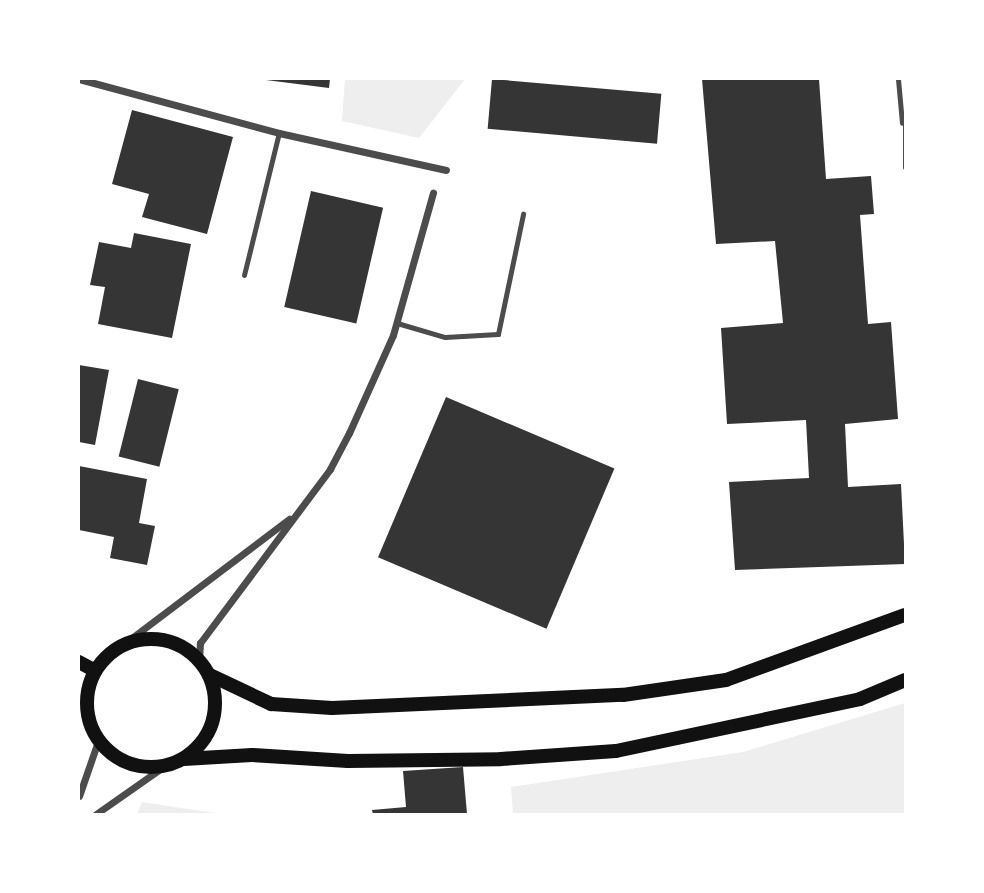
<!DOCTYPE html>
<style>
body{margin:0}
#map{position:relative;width:984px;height:893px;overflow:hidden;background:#fff;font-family:"DejaVu Sans",sans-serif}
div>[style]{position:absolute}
.green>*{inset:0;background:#eee}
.building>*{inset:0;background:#353535;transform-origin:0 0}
.service>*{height:5px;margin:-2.5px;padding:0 2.5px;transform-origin:2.5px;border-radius:2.5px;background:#4c4c4c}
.minor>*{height:7px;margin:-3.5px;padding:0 3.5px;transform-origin:3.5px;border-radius:3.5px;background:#4c4c4c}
.secondary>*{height:14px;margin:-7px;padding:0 7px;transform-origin:7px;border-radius:7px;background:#111}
.secondary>.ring{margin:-7px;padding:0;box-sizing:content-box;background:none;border:14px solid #111;border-radius:50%}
span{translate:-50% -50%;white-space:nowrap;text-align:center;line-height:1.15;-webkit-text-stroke:5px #fff;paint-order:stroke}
.frame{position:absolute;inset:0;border:80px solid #fff;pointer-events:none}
</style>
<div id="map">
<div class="green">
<i style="clip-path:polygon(345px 79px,465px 79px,419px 138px,342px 121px)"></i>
<i style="clip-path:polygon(905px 703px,905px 814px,513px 814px,511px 787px,743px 752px)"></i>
<i style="clip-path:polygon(142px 802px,221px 814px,137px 814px)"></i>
</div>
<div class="building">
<i style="clip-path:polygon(258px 79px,330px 79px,329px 88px)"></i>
<i style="left:492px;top:79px;width:170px;height:50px;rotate:5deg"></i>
<i style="clip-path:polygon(702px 79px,819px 79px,826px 179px,871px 176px,874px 214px,860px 215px,868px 324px,891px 322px,898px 419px,845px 424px,848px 487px,901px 484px,905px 564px,735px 570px,729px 482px,809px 478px,806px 420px,727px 424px,721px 328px,783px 323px,775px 241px,716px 244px)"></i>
<i style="clip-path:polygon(132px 110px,233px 137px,207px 234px,142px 217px,149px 194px,112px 184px)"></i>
<i style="left:311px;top:191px;width:74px;height:119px;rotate:13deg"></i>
<i style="clip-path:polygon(134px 233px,191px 244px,172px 338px,98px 324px,105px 287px,90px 285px,99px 242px,131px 248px)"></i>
<i style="clip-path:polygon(79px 365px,109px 370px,95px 445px,79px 442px)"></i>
<i style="left:138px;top:379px;width:42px;height:80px;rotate:14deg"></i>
<i style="left:446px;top:397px;width:183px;height:174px;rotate:23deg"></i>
<i style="clip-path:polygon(79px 466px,147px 479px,139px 523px,155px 526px,147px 565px,110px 558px,114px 537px,79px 530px)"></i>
<i style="clip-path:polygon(463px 767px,467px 814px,373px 814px,372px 810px,406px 807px,403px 771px)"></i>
</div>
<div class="service">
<i style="left:898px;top:79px;width:44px;rotate:84.8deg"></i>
<i style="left:905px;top:121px;width:46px;rotate:90deg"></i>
<i style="left:244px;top:275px;width:146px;rotate:-76.2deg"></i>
<i style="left:397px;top:323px;width:50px;rotate:16.3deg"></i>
<i style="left:445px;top:337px;width:53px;rotate:-3.2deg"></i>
<i style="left:498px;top:334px;width:123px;rotate:-78.2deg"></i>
</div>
<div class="minor">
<i style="left:79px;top:79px;width:207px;rotate:15.1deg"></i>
<i style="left:279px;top:133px;width:171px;rotate:12.5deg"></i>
<i style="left:125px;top:643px;width:206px;rotate:-37.1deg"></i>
<i style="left:199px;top:661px;width:18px;rotate:-87deg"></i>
<i style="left:200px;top:643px;width:217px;rotate:-53.2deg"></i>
<i style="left:330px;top:469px;width:41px;rotate:-62.2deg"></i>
<i style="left:349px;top:433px;width:107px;rotate:-65.8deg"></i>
<i style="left:393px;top:335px;width:148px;rotate:-74.3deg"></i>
<i style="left:79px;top:796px;width:58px;rotate:-70.9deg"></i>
<i style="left:96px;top:814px;width:82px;rotate:-35deg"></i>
</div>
<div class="secondary">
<i class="ring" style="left:87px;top:639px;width:114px;height:114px"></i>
<i style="left:79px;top:662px;width:18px;rotate:29deg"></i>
<i style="left:210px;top:675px;width:68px;rotate:25.4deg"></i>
<i style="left:271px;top:704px;width:61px;rotate:3.8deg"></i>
<i style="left:332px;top:708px;width:291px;rotate:-2.6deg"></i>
<i style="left:623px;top:695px;width:104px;rotate:-8.3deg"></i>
<i style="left:726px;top:680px;width:190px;rotate:-20deg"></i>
<i style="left:184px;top:759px;width:68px;rotate:-3.4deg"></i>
<i style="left:252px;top:755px;width:96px;rotate:3.6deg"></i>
<i style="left:348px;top:761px;width:153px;rotate:-0.7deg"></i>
<i style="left:501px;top:759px;width:115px;rotate:-4deg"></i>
<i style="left:616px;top:751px;width:249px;rotate:-12deg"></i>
<i style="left:860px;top:699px;width:49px;rotate:-22.9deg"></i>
</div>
<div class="frame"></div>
</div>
